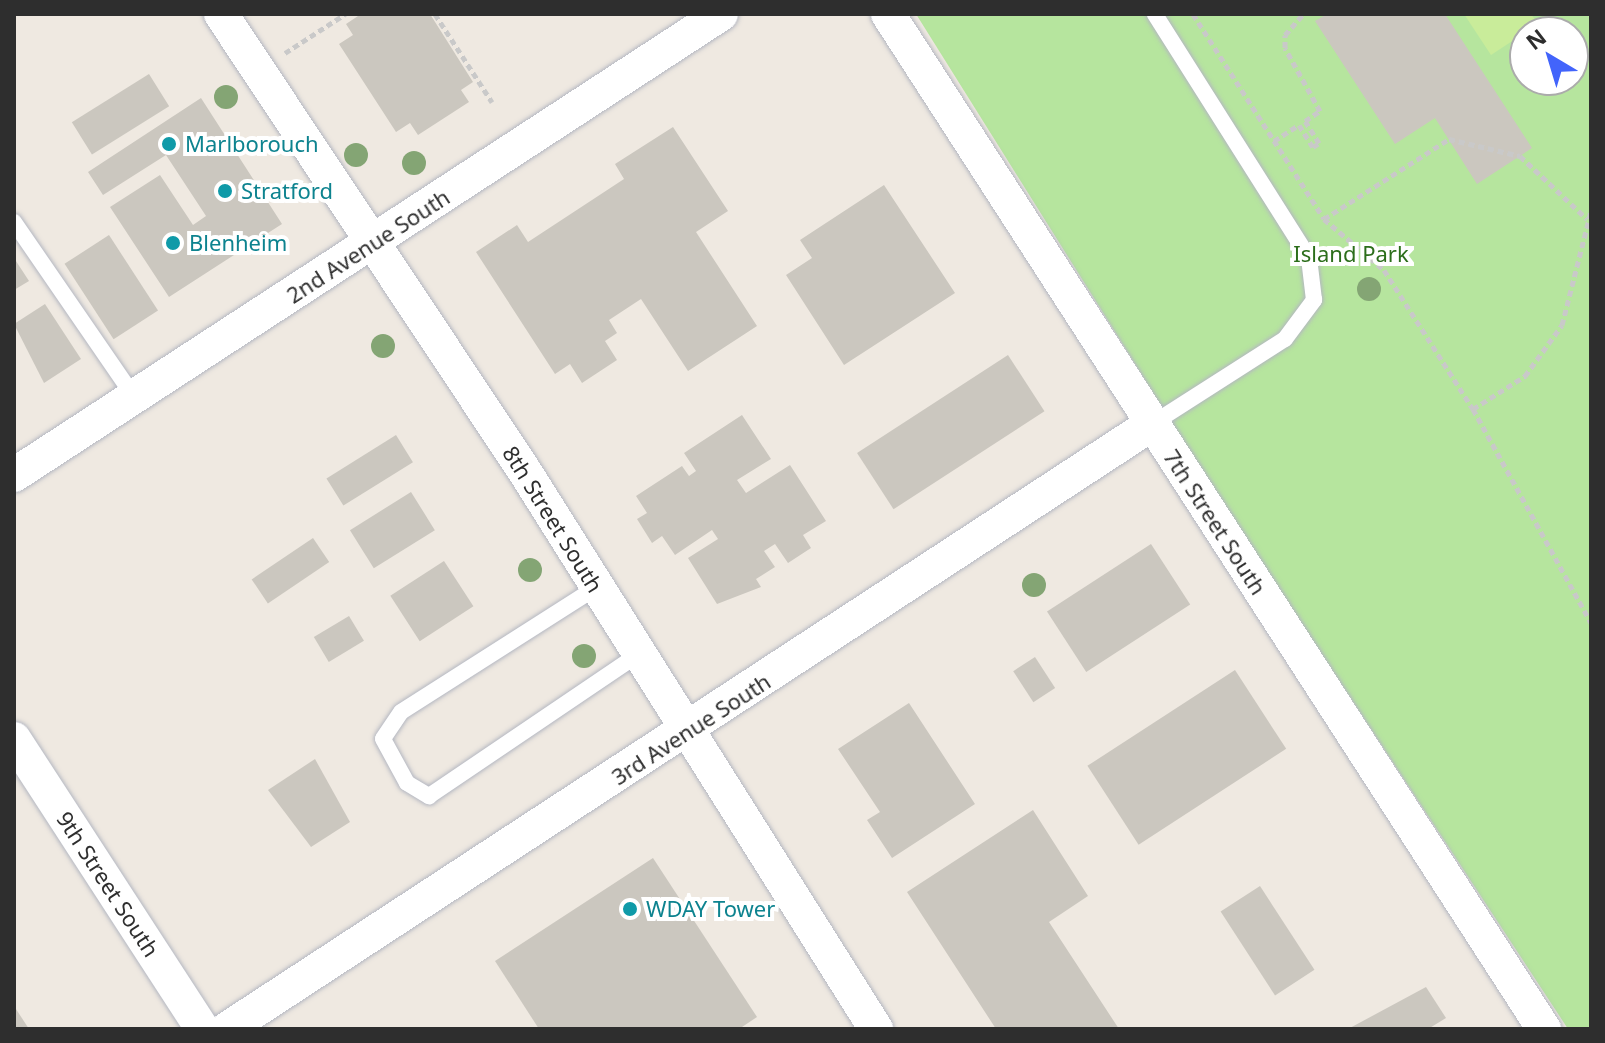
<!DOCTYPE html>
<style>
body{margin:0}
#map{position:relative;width:1605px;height:1043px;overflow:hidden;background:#efe9e1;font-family:"Noto Sans",sans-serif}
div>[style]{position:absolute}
.green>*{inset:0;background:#b6e59e}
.pitch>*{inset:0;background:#c9ec9a}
.building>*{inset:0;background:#cbc7bf;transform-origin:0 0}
.path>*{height:5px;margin-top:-2.5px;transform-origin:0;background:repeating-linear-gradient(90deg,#c9c9c9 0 6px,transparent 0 10px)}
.roads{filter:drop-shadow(0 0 2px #b4b7c1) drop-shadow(0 0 2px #b4b7c1)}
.service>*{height:16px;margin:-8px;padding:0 8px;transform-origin:8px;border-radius:8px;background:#fff}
.minor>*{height:34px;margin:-17px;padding:0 17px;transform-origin:17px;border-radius:17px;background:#fff}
.trees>*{width:24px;height:24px;margin:-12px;border-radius:50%;background:#84a574}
.dots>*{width:22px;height:22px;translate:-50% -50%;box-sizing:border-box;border:4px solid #fff;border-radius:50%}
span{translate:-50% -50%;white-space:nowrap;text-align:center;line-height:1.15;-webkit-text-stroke:8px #fff;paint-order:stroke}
.culture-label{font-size:22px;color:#0d838f}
.left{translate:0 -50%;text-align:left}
.street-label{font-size:22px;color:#2e2e2e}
.park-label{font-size:22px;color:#2c6e1b}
.frame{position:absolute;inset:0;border:16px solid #2e2e2e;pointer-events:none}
.north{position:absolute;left:1509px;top:16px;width:80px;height:80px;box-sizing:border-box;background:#fff;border:2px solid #ababab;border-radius:50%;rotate:322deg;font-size:22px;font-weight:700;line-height:32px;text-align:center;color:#2e2e2e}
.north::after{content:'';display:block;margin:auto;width:28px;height:36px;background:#4264fb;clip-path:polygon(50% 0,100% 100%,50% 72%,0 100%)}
</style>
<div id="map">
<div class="green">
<i style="clip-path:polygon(evenodd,916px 14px,1591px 14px,1591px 1029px,1568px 1029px,1214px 490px,916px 14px,1525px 32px,1573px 32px,1573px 80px,1525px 80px,1525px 32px)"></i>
</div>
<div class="pitch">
<i style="clip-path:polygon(1464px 14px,1531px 14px,1538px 24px,1491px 55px)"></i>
</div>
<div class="building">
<i style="clip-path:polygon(361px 14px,430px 14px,473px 82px,461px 90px,469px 102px,418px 135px,410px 123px,396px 132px,339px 44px,353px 35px,346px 24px)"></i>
<i style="clip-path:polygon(1327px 14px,1445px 14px,1532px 148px,1477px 184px,1435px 118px,1395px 144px,1315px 21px)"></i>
<i style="left:149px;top:74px;width:38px;height:91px;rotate:58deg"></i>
<i style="clip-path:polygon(201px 98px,282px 224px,169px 297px,110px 207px,160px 175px,193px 225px,206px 216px,166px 155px,103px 195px,88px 172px)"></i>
<i style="clip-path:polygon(673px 127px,728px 211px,696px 232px,757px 326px,688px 371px,641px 299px,609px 320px,617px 333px,605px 341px,617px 360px,582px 383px,570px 364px,555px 374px,476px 252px,517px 225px,528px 242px,624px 179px,615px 164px)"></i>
<i style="clip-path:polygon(884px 185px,955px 293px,844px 365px,786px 275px,812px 258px,800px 240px)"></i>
<i style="left:109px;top:235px;width:90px;height:53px;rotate:57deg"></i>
<i style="clip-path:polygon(14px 258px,29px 281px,14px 290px)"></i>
<i style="clip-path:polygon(45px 304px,81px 359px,44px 383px,14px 324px)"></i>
<i style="left:1008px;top:355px;width:67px;height:180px;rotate:57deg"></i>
<i style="clip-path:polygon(742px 415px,771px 459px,737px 480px,746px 493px,790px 465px,826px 521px,803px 535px,811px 548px,788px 563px,775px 544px,764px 551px,775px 567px,756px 579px,761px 587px,717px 604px,688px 558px,718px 539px,712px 530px,675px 555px,662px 536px,652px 543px,637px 519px,647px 513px,636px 496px,682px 466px,689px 476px,696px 471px,684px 453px)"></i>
<i style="left:396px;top:435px;width:32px;height:82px;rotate:58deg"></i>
<i style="left:411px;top:492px;width:45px;height:72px;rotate:58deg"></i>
<i style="left:313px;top:538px;width:29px;height:74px;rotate:56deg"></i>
<i style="left:1151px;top:544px;width:72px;height:124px;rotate:57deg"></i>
<i style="left:444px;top:561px;width:54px;height:64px;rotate:57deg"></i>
<i style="left:349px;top:616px;width:29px;height:41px;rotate:59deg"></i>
<i style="left:1035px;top:657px;width:37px;height:26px;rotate:57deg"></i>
<i style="left:1235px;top:670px;width:94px;height:176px;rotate:57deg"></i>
<i style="clip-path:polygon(909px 703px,975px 804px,892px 858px,867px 820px,880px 812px,838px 749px)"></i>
<i style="clip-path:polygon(315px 759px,350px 822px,311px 847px,268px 790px)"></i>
<i style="clip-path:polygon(1033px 810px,1088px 896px,1049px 922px,1119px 1029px,996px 1029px,907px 892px)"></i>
<i style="clip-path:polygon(653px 858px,757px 1017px,739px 1029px,539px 1029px,495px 961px)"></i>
<i style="left:1260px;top:886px;width:100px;height:47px;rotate:57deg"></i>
<i style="clip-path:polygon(1426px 987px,1446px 1018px,1428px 1029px,1348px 1029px)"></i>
<i style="clip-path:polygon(14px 1006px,29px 1029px,14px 1029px)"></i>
</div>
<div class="path">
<i style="left:435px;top:14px;width:105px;rotate:57.1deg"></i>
<i style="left:1193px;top:14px;width:243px;rotate:57.4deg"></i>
<i style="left:1324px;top:219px;width:79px;rotate:40.4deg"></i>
<i style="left:1384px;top:270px;width:165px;rotate:57.4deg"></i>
<i style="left:1473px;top:409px;width:244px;rotate:61.1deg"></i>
<i style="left:285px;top:53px;width:72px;rotate:-33deg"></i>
<i style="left:1274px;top:141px;width:30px;rotate:-33deg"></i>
<i style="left:1299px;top:125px;width:26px;rotate:58deg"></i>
<i style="left:1313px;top:147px;width:7px;rotate:-34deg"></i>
<i style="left:1319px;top:143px;width:26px;rotate:-122deg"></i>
<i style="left:1305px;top:121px;width:18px;rotate:-34deg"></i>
<i style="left:1320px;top:111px;width:72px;rotate:-119.1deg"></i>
<i style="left:1285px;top:48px;width:13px;rotate:-90deg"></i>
<i style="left:1285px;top:35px;width:28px;rotate:-49deg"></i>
<i style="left:1324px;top:219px;width:148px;rotate:-32.6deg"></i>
<i style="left:1449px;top:139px;width:73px;rotate:13.5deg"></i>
<i style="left:1520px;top:156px;width:92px;rotate:43.2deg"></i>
<i style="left:1473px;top:409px;width:62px;rotate:-32.4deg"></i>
<i style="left:1525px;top:376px;width:63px;rotate:-54deg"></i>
<i style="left:1562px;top:325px;width:118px;rotate:-75.7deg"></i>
</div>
<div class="roads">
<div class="service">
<i style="left:14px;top:222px;width:214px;rotate:55.5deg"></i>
<i style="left:1152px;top:424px;width:158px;rotate:-32.6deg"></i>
<i style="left:1285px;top:339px;width:49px;rotate:-53.4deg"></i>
<i style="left:1314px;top:300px;width:42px;rotate:-96.8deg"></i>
<i style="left:1309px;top:258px;width:289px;rotate:-122.3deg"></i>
<i style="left:597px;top:587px;width:232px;rotate:147.5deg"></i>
<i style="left:401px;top:712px;width:32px;rotate:124deg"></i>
<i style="left:383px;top:739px;width:50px;rotate:61.4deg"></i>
<i style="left:407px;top:783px;width:26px;rotate:31deg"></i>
<i style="left:429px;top:796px;width:254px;rotate:-34.1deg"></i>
</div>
<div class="minor">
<i style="left:221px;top:14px;width:553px;rotate:56.42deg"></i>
<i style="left:527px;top:475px;width:655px;rotate:57.79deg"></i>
<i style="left:888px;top:14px;width:1209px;rotate:57.13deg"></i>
<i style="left:14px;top:475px;width:844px;rotate:-33.11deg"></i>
<i style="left:14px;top:739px;width:346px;rotate:57deg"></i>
<i style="left:227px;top:1029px;width:1105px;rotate:-33.19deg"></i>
</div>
</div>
<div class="trees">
<i style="left:226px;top:97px"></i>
<i style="left:356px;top:155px"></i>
<i style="left:414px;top:163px"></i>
<i style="left:1369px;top:289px"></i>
<i style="left:383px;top:346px"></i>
<i style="left:530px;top:570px"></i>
<i style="left:1034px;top:585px"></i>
<i style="left:584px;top:656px"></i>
</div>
<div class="dots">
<i style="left:169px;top:144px;background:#0f9aa8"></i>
<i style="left:225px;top:191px;background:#0f9aa8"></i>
<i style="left:173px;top:243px;background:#0f9aa8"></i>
<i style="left:630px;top:909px;background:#0f9aa8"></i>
</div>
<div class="culture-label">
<span class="left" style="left:185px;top:144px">Marlborouch</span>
<span class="left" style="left:241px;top:191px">Stratford</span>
<span class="left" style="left:189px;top:243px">Blenheim</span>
<span class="left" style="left:646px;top:909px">WDAY Tower</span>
</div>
<div class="street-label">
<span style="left:368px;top:246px;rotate:-33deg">2nd Avenue South</span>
<span style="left:553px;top:519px;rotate:58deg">8th Street South</span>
<span style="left:1215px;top:522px;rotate:57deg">7th Street South</span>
<span style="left:691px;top:729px;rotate:-33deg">3rd Avenue South</span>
<span style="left:108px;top:884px;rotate:57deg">9th Street South</span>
</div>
<div class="park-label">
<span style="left:1351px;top:254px">Island Park</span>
</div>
<div class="frame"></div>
<div class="north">N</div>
</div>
